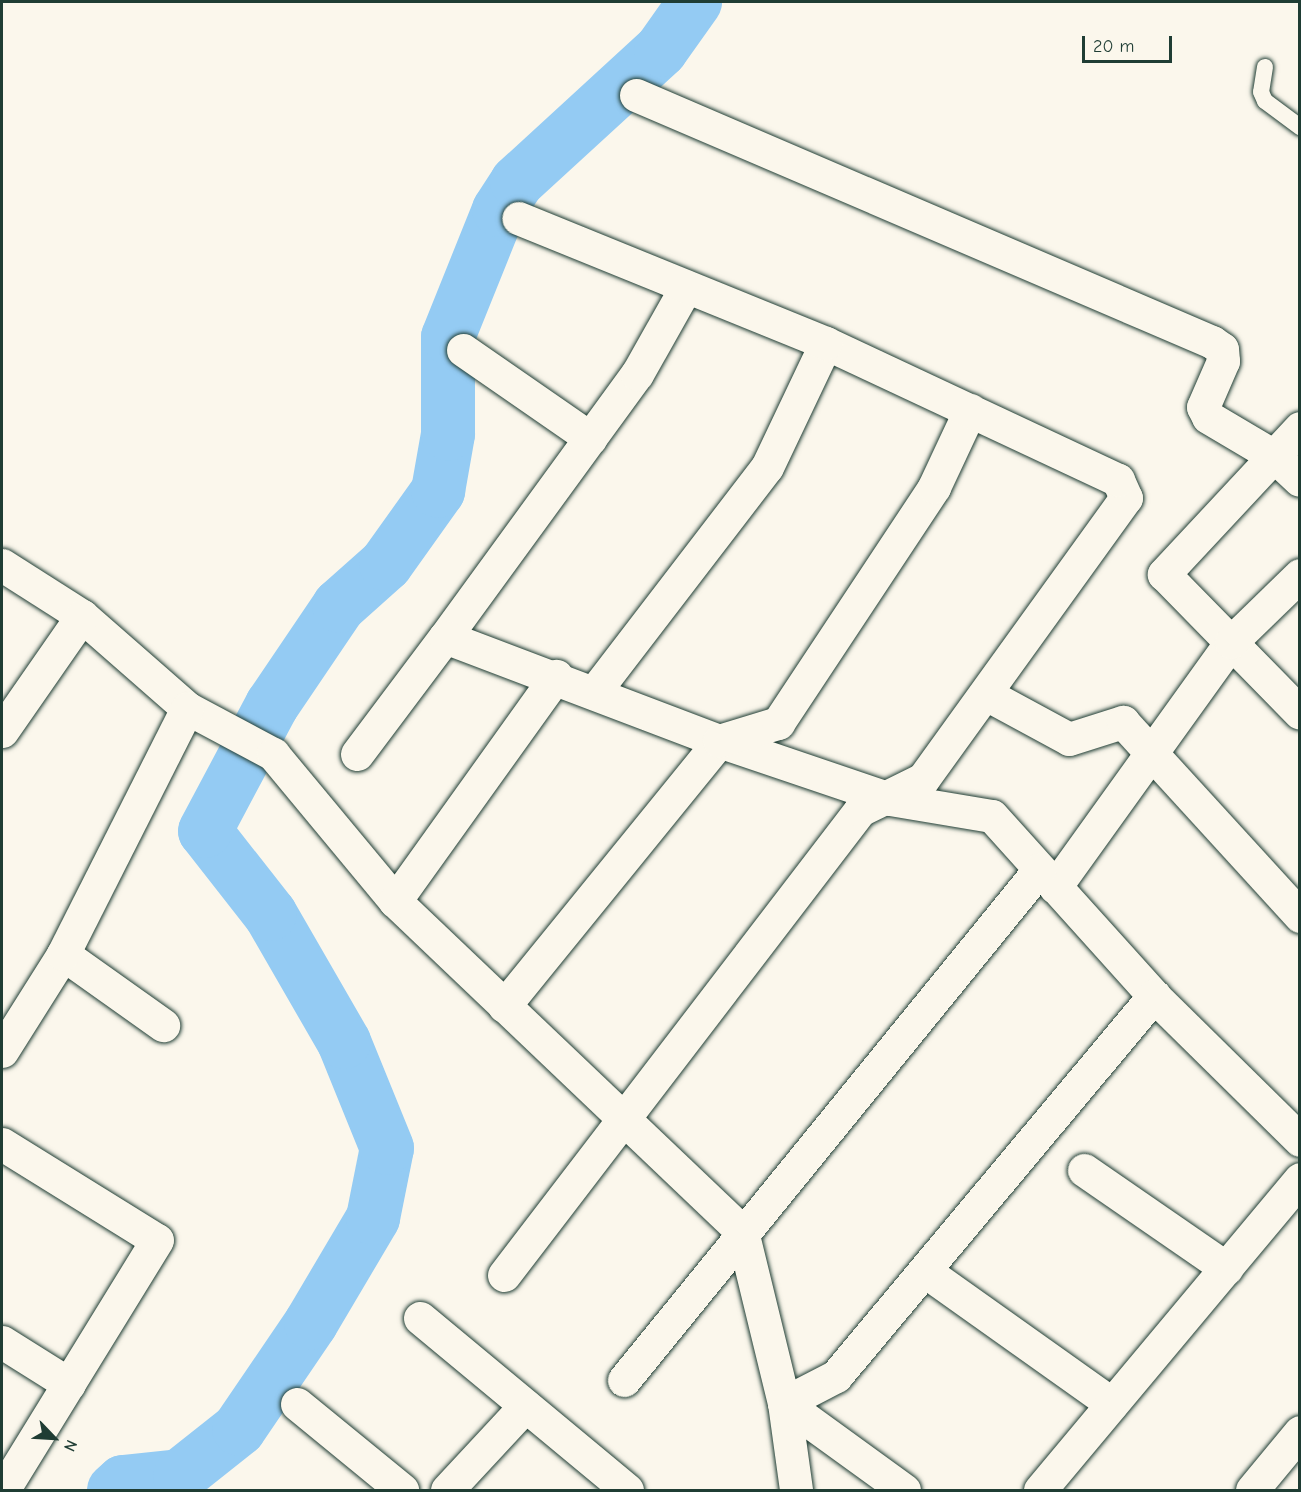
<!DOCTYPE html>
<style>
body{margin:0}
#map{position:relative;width:1301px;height:1492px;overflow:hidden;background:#fbf7ec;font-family:"Comic Neue",sans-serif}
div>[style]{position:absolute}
.river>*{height:54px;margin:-27px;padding:0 27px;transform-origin:27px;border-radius:27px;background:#94cbf3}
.roads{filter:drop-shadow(0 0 2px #1f3d34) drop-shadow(0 0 2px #1f3d34)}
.service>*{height:16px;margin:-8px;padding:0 8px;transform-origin:8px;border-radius:8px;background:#fbf7ec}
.minor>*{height:33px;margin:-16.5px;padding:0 16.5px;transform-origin:16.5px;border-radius:16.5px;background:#fbf7ec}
span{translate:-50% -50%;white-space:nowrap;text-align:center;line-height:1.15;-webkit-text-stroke:4.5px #fbf7ec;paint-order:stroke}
.frame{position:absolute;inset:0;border:3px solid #1f3d34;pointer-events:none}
.north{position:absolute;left:24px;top:1408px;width:60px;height:60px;-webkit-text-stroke:4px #fbf7ec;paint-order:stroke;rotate:115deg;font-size:16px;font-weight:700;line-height:24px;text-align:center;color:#1f3d34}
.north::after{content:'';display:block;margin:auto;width:21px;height:27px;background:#1f3d34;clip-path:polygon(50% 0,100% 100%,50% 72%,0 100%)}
.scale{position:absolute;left:1082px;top:36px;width:90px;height:27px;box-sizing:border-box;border:3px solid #1f3d34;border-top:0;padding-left:8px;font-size:18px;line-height:21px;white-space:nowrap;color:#1f3d34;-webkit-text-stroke:4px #fbf7ec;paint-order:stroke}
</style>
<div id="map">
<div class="river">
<i style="left:114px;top:1490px;width:12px;rotate:-42deg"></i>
<i style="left:123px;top:1482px;width:57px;rotate:-6deg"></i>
<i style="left:180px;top:1476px;width:75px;rotate:-38.5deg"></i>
<i style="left:239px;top:1429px;width:128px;rotate:-55.8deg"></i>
<i style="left:311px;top:1323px;width:122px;rotate:-59.4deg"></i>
<i style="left:373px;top:1218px;width:71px;rotate:-78.7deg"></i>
<i style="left:387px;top:1148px;width:114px;rotate:-112.1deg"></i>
<i style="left:344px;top:1042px;width:148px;rotate:-120deg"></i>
<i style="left:270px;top:914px;width:105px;rotate:-128.1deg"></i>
<i style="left:205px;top:831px;width:143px;rotate:-62deg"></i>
<i style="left:272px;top:705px;width:120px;rotate:-55.9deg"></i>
<i style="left:339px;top:606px;width:63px;rotate:-41.8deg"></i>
<i style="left:386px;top:564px;width:90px;rotate:-54.5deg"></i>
<i style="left:438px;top:491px;width:58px;rotate:-80deg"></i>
<i style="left:448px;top:434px;width:97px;rotate:-90deg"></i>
<i style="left:448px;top:337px;width:137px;rotate:-68.1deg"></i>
<i style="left:499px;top:210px;width:33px;rotate:-57deg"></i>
<i style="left:517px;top:182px;width:195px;rotate:-42.5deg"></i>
<i style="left:661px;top:50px;width:59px;rotate:-54.7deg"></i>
</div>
<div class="roads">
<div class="service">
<i style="left:1265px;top:67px;width:25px;rotate:99deg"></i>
<i style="left:1261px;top:92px;width:10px;rotate:66deg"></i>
<i style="left:1265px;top:101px;width:44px;rotate:36.6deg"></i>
</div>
<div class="minor">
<i style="left:636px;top:95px;width:627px;rotate:23.21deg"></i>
<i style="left:1212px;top:342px;width:12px;rotate:35deg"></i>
<i style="left:1222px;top:349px;width:12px;rotate:85deg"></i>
<i style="left:1223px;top:361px;width:50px;rotate:113.5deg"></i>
<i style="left:1203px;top:407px;width:11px;rotate:63deg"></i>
<i style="left:1208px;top:417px;width:77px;rotate:30.6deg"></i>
<i style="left:1274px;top:456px;width:35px;rotate:43deg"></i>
<i style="left:463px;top:350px;width:155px;rotate:34.7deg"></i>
<i style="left:1300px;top:428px;width:200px;rotate:133deg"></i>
<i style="left:1164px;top:574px;width:194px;rotate:45.6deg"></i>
<i style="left:2px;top:565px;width:95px;rotate:32.5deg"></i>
<i style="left:82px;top:616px;width:140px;rotate:41.2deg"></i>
<i style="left:187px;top:708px;width:98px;rotate:28.1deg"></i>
<i style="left:273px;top:754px;width:191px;rotate:50.3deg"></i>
<i style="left:395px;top:901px;width:479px;rotate:43.6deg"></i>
<i style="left:742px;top:1231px;width:177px;rotate:76.3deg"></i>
<i style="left:784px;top:1403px;width:88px;rotate:82.1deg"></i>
<i style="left:445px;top:637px;width:326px;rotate:-53.9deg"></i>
<i style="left:637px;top:374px;width:100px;rotate:-60.6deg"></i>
<i style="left:595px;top:691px;width:282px;rotate:-52.5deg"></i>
<i style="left:767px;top:467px;width:137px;rotate:-64.6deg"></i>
<i style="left:986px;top:694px;width:94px;rotate:28.5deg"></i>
<i style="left:1069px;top:739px;width:57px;rotate:-17.5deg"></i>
<i style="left:1123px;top:722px;width:263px;rotate:47.6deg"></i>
<i style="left:2px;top:731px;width:140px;rotate:-55.2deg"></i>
<i style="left:357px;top:754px;width:146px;rotate:-53.1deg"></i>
<i style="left:445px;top:637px;width:293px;rotate:20.8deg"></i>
<i style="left:719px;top:741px;width:181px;rotate:18.7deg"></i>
<i style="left:890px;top:799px;width:103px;rotate:9.5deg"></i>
<i style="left:992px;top:816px;width:242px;rotate:48deg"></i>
<i style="left:1154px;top:996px;width:205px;rotate:44.6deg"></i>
<i style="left:1055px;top:887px;width:302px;rotate:-54.3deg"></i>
<i style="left:1231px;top:642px;width:96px;rotate:-44.2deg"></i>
<i style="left:395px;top:901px;width:277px;rotate:-54.4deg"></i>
<i style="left:63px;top:954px;width:123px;rotate:35.4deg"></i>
<i style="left:504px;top:1006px;width:341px;rotate:-50.9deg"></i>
<i style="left:719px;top:741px;width:62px;rotate:-17deg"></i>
<i style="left:778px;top:723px;width:283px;rotate:-56.5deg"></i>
<i style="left:934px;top:487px;width:85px;rotate:-64.9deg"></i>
<i style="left:2px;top:1051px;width:115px;rotate:-57.8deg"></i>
<i style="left:63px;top:954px;width:275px;rotate:-63.2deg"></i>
<i style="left:2px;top:1144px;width:182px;rotate:31.8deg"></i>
<i style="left:157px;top:1240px;width:294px;rotate:121.6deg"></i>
<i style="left:1084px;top:1170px;width:173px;rotate:34.6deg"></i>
<i style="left:925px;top:1271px;width:229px;rotate:35.4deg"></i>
<i style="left:504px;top:1275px;width:586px;rotate:-52.56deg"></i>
<i style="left:860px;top:810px;width:70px;rotate:-26.2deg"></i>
<i style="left:923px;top:779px;width:347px;rotate:-54.2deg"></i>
<i style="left:1126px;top:498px;width:20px;rotate:-114deg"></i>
<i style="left:1118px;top:480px;width:323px;rotate:-154.9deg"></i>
<i style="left:826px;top:343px;width:332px;rotate:-157.9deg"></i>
<i style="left:420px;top:1318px;width:269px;rotate:39.7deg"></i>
<i style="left:2px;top:1342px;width:79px;rotate:32.1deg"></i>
<i style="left:624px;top:1380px;width:658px;rotate:-50.86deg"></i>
<i style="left:297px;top:1404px;width:136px;rotate:39.3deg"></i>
<i style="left:447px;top:1490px;width:115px;rotate:-47.1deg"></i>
<i style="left:904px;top:1490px;width:148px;rotate:-144.1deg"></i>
<i style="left:784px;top:1403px;width:59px;rotate:-27.4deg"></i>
<i style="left:836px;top:1376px;width:496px;rotate:-50.1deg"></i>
<i style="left:1040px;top:1490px;width:405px;rotate:-50.1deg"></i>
<i style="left:1252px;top:1490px;width:75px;rotate:-50.4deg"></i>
</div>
</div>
<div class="frame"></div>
<div class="north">N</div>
<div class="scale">20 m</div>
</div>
